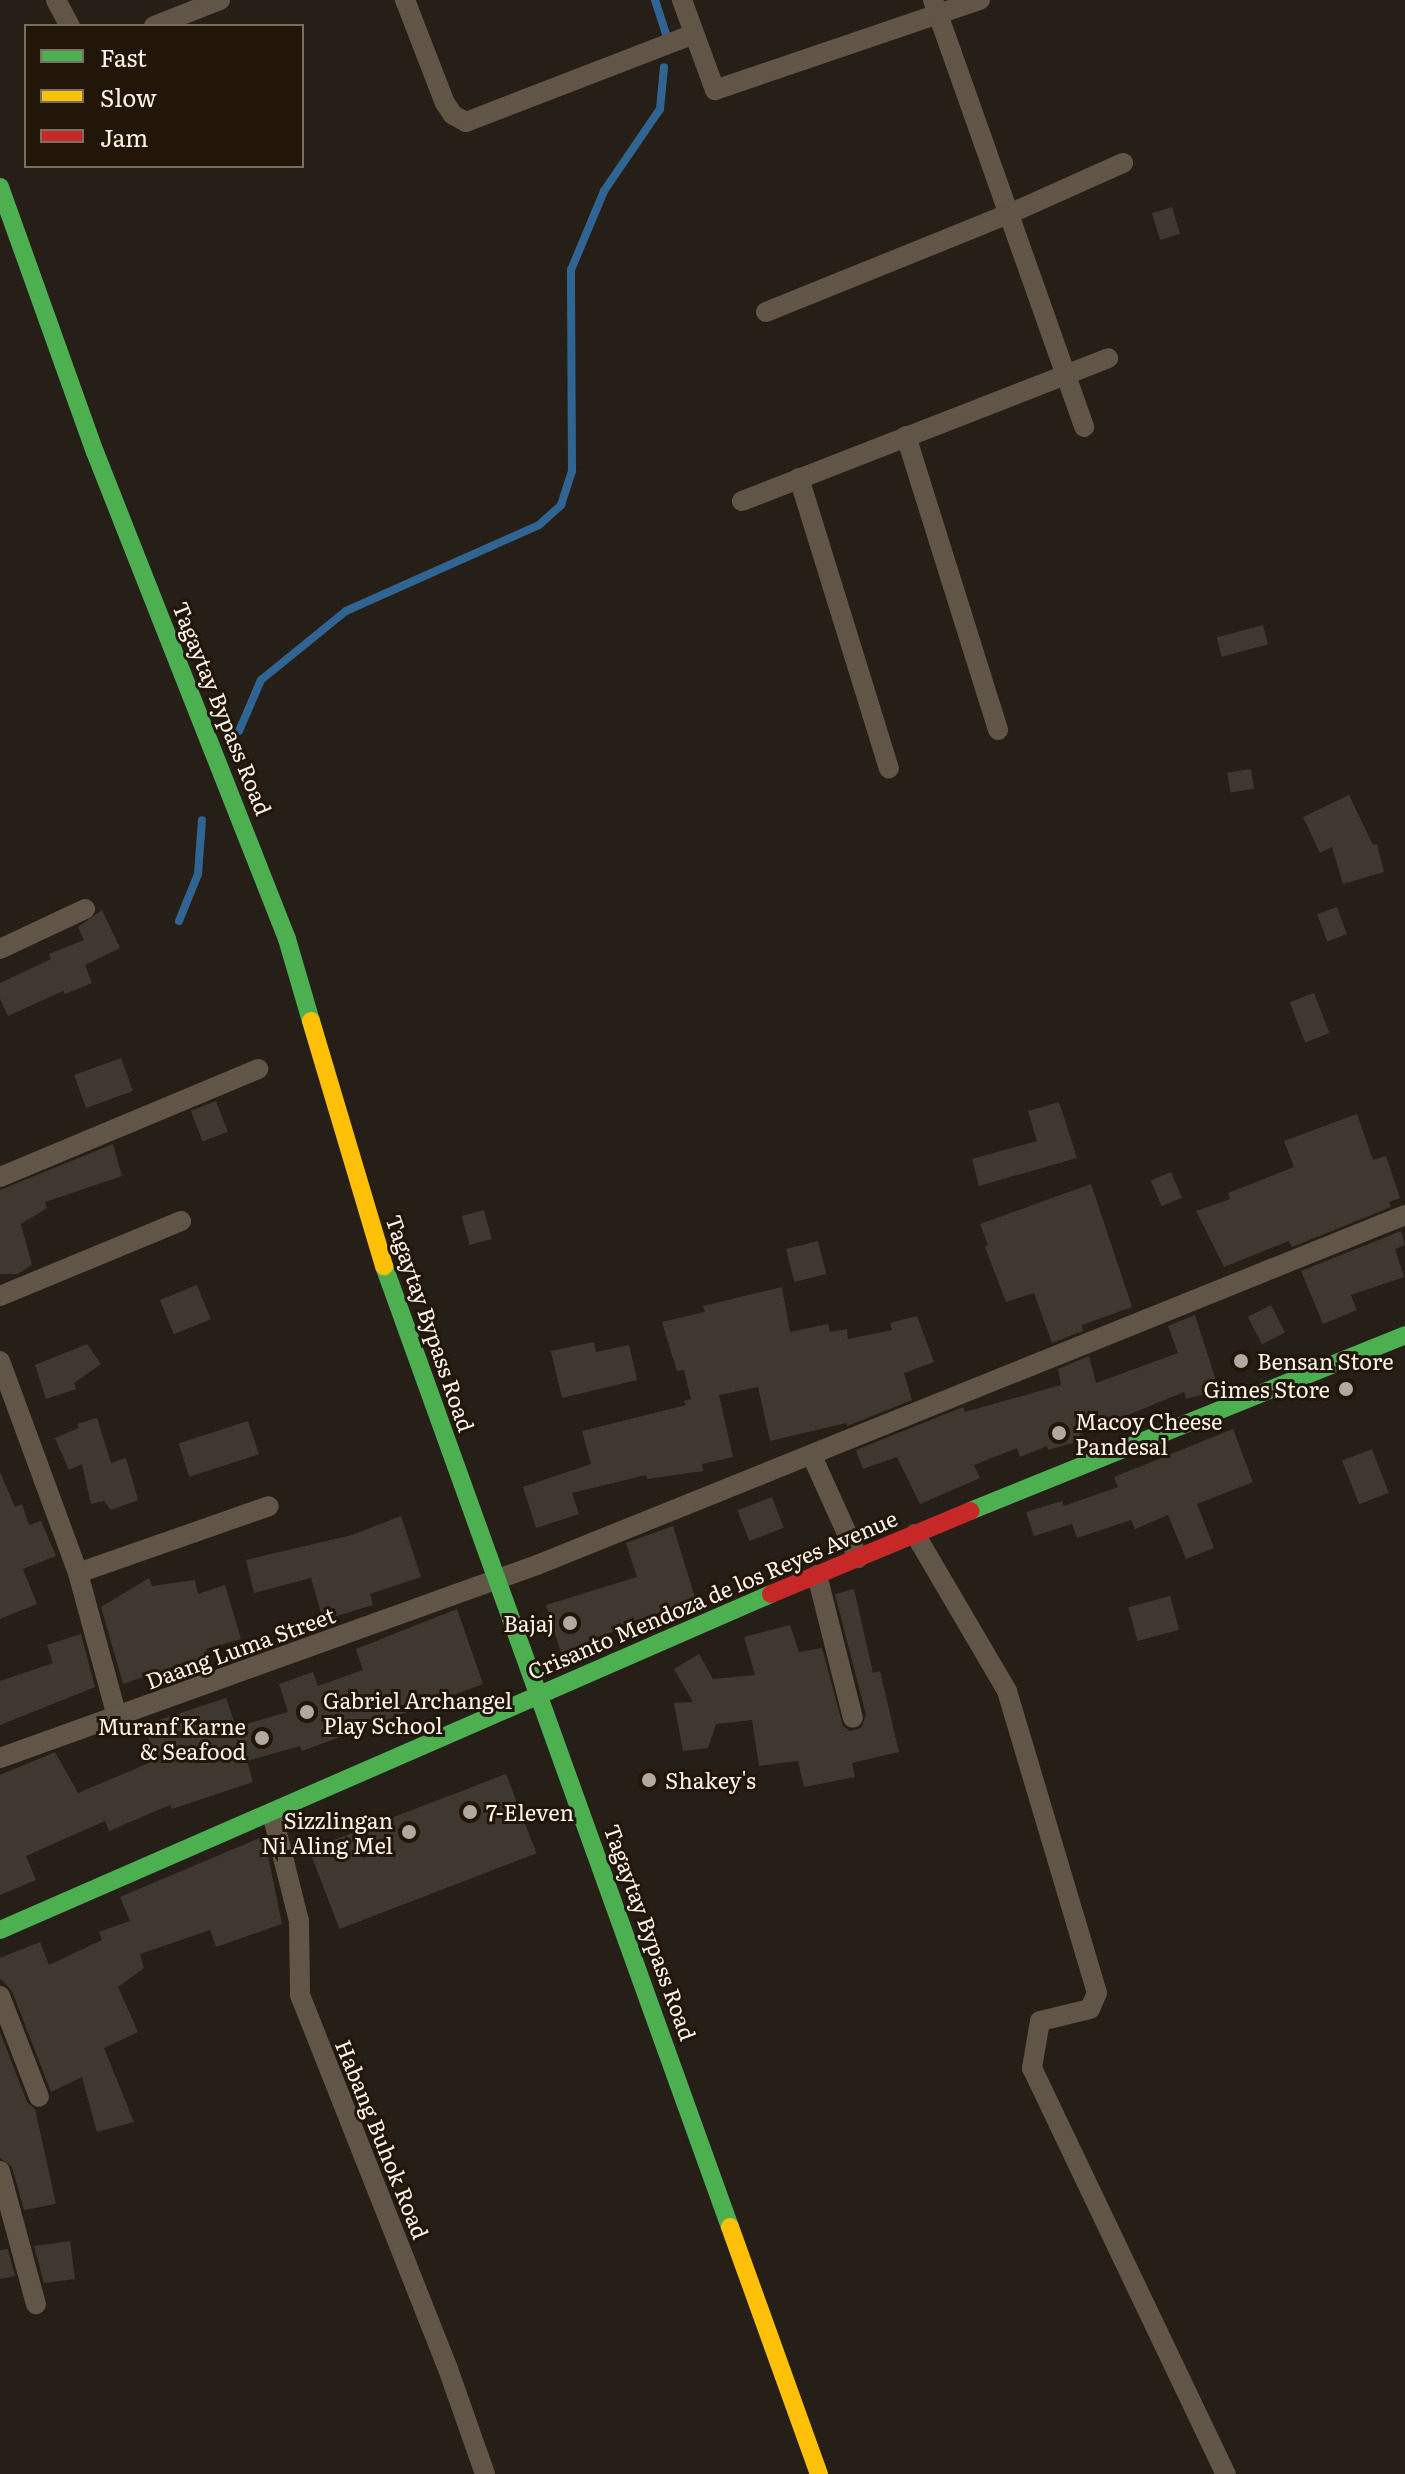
<!DOCTYPE html>
<style>
body{margin:0}
#map{position:relative;width:1405px;height:2474px;overflow:hidden;background:#261f17;font-family:Literata,serif}
div>[style]{position:absolute}
.stream>*{height:8px;margin:-4px;padding:0 4px;transform-origin:4px;border-radius:4px;background:#306593}
.building>*{inset:0;background:#3e3831;transform-origin:0 0}
.street>*{height:20px;margin:-10px;padding:0 10px;transform-origin:10px;border-radius:10px;background:#615548}
.fast>*{height:18px;margin:-9px;padding:0 9px;transform-origin:9px;border-radius:9px;background:#4caf50}
.slow>*{height:18px;margin:-9px;padding:0 9px;transform-origin:9px;border-radius:9px;background:#ffc107}
.jam>*{height:18px;margin:-9px;padding:0 9px;transform-origin:9px;border-radius:9px;background:#c62828}
.dots>*{width:22px;height:22px;translate:-50% -50%;box-sizing:border-box;border:4px solid #221608;border-radius:50%}
span{translate:-50% -50%;white-space:nowrap;text-align:center;line-height:1.15;-webkit-text-stroke:6px #221608;paint-order:stroke}
.street-label{font-size:22px;color:#fcf3e9}
.poi-label{font-size:22px;color:#fcf3e9}
.left{translate:0 -50%;text-align:left}
.right{translate:-100% -50%;text-align:right}
.legend{position:absolute;left:24px;top:24px;width:280px;height:144px;box-sizing:border-box;background:#221608;border:2px solid #796e62;margin:0;padding:10px 14px;list-style:none;font-size:24px;color:#fcf3e9}
.legend li{display:flex;align-items:center;gap:16px;height:40px}
.legend b{width:40px;border:2px solid #796e62}
</style>
<div id="map">
<div class="stream">
<i style="left:655px;top:0;width:40px;rotate:72deg"></i>
<i style="left:239px;top:731px;width:56px;rotate:-66.7deg"></i>
<i style="left:261px;top:680px;width:109px;rotate:-39.1deg"></i>
<i style="left:346px;top:611px;width:211px;rotate:-24deg"></i>
<i style="left:539px;top:525px;width:30px;rotate:-42deg"></i>
<i style="left:561px;top:505px;width:36px;rotate:-72deg"></i>
<i style="left:572px;top:471px;width:201px;rotate:-90.3deg"></i>
<i style="left:571px;top:270px;width:86px;rotate:-67.3deg"></i>
<i style="left:604px;top:191px;width:99px;rotate:-55.7deg"></i>
<i style="left:660px;top:109px;width:42px;rotate:-84.6deg"></i>
<i style="left:179px;top:921px;width:51px;rotate:-68deg"></i>
<i style="left:198px;top:874px;width:54px;rotate:-85.8deg"></i>
</div>
<div class="building">
<i style="left:1172px;top:207px;width:28px;height:21px;rotate:73deg"></i>
<i style="left:1263px;top:625px;width:20px;height:48px;rotate:75deg"></i>
<i style="left:1251px;top:769px;width:20px;height:24px;rotate:81deg"></i>
<i style="clip-path:polygon(1349px 795px,1373px 845px,1377px 844px,1384px 872px,1343px 884px,1332px 847px,1320px 853px,1303px 817px)"></i>
<i style="left:1337px;top:907px;width:29px;height:21px;rotate:70deg"></i>
<i style="clip-path:polygon(102px 910px,120px 948px,85px 965px,92px 983px,65px 994px,63px 991px,8px 1016px,0 999px,0 983px,51px 959px,49px 954px,84px 940px,78px 927px)"></i>
<i style="left:1314px;top:993px;width:43px;height:26px;rotate:69deg"></i>
<i style="left:121px;top:1058px;width:35px;height:50px;rotate:70deg"></i>
<i style="left:216px;top:1101px;width:33px;height:27px;rotate:69deg"></i>
<i style="clip-path:polygon(1059px 1102px,1077px 1158px,979px 1186px,972px 1159px,1037px 1141px,1028px 1111px)"></i>
<i style="clip-path:polygon(1357px 1114px,1373px 1160px,1386px 1156px,1400px 1198px,1389px 1202px,1391px 1207px,1292px 1247px,1289px 1241px,1224px 1267px,1196px 1211px,1230px 1199px,1228px 1193px,1294px 1167px,1284px 1141px)"></i>
<i style="clip-path:polygon(113px 1144px,122px 1176px,45px 1202px,47px 1208px,21px 1224px,32px 1265px,18px 1274px,0 1274px,0 1190px)"></i>
<i style="left:1171px;top:1172px;width:28px;height:22px;rotate:67deg"></i>
<i style="clip-path:polygon(1091px 1184px,1132px 1307px,1082px 1325px,1083px 1331px,1052px 1343px,1034px 1293px,1006px 1302px,985px 1247px,988px 1245px,980px 1224px)"></i>
<i style="left:484px;top:1210px;width:30px;height:23px;rotate:75deg"></i>
<i style="clip-path:polygon(1401px 1231px,1405px 1245px,1395px 1249px,1404px 1277px,1351px 1295px,1357px 1310px,1323px 1324px,1301px 1271px)"></i>
<i style="left:818px;top:1241px;width:34px;height:33px;rotate:76deg"></i>
<i style="left:197px;top:1285px;width:37px;height:40px;rotate:68deg"></i>
<i style="clip-path:polygon(782px 1287px,790px 1332px,828px 1324px,830px 1332px,847px 1329px,848px 1339px,892px 1330px,890px 1323px,917px 1316px,934px 1362px,904px 1373px,912px 1400px,847px 1426px,846px 1423px,770px 1441px,758px 1387px,719px 1395px,733px 1457px,702px 1464px,703px 1471px,647px 1479px,646px 1475px,572px 1493px,579px 1514px,536px 1528px,523px 1487px,591px 1464px,582px 1431px,686px 1405px,684px 1401px,691px 1399px,684px 1370px,677px 1371px,662px 1322px,705px 1312px,703px 1306px)"></i>
<i style="left:1271px;top:1305px;width:31px;height:26px;rotate:63deg"></i>
<i style="clip-path:polygon(1195px 1315px,1219px 1390px,1186px 1399px,1184px 1392px,1079px 1435px,1083px 1440px,1048px 1450px,1047px 1446px,1020px 1457px,1017px 1448px,974px 1465px,980px 1478px,920px 1504px,897px 1457px,863px 1469px,856px 1450px,963px 1407px,965px 1412px,1061px 1385px,1058px 1369px,1089px 1356px,1096px 1383px,1178px 1353px,1168px 1326px)"></i>
<i style="clip-path:polygon(594px 1342px,596px 1352px,629px 1345px,637px 1380px,562px 1398px,551px 1351px)"></i>
<i style="clip-path:polygon(87px 1344px,101px 1364px,74px 1383px,76px 1389px,46px 1399px,35px 1365px)"></i>
<i style="clip-path:polygon(97px 1418px,111px 1463px,126px 1458px,138px 1500px,111px 1510px,104px 1501px,91px 1504px,82px 1464px,69px 1470px,55px 1438px,79px 1428px,77px 1424px)"></i>
<i style="left:248px;top:1421px;width:35px;height:73px;rotate:72deg"></i>
<i style="clip-path:polygon(1233px 1429px,1253px 1482px,1197px 1504px,1214px 1548px,1186px 1559px,1168px 1515px,1135px 1529px,1131px 1520px,1077px 1538px,1072px 1524px,1034px 1536px,1026px 1512px,1062px 1501px,1064px 1506px,1118px 1487px,1114px 1477px)"></i>
<i style="left:1372px;top:1449px;width:47px;height:32px;rotate:69deg"></i>
<i style="clip-path:polygon(0 1472px,15px 1507px,22px 1504px,29px 1525px,41px 1521px,56px 1556px,23px 1569px,37px 1604px,0 1619px)"></i>
<i style="left:772px;top:1497px;width:33px;height:37px;rotate:69deg"></i>
<i style="clip-path:polygon(401px 1516px,421px 1577px,370px 1594px,373px 1605px,323px 1620px,311px 1578px,254px 1593px,246px 1560px,352px 1535px)"></i>
<i style="clip-path:polygon(673px 1526px,696px 1601px,621px 1625px,622px 1629px,594px 1638px,595px 1642px,561px 1653px,546px 1605px,637px 1577px,626px 1543px)"></i>
<i style="clip-path:polygon(149px 1578px,152px 1586px,195px 1580px,198px 1594px,225px 1585px,241px 1639px,206px 1649px,209px 1661px,176px 1670px,175px 1666px,123px 1684px,101px 1607px)"></i>
<i style="clip-path:polygon(854px 1589px,873px 1673px,880px 1671px,899px 1752px,852px 1763px,855px 1777px,804px 1787px,798px 1761px,759px 1766px,752px 1720px,716px 1724px,708px 1748px,683px 1751px,674px 1703px,693px 1702px,674px 1669px,699px 1654px,713px 1679px,755px 1675px,744px 1637px,790px 1625px,799px 1652px,822px 1648px,843px 1726px,850px 1731px,861px 1728px,866px 1715px,835px 1594px)"></i>
<i style="left:1170px;top:1596px;width:35px;height:43px;rotate:75deg"></i>
<i style="clip-path:polygon(457px 1609px,483px 1684px,302px 1751px,300px 1746px,247px 1761px,253px 1782px,172px 1809px,170px 1805px,109px 1831px,105px 1821px,26px 1856px,36px 1880px,0 1895px,0 1775px,55px 1752px,78px 1793px,156px 1760px,144px 1725px,226px 1698px,236px 1727px,288px 1712px,279px 1684px,313px 1672px,318px 1686px,363px 1670px,356px 1649px)"></i>
<i style="clip-path:polygon(81px 1634px,95px 1687px,0 1725px,0 1681px,53px 1663px,47px 1645px)"></i>
<i style="left:506px;top:1774px;width:85px;height:211px;rotate:69deg"></i>
<i style="clip-path:polygon(264px 1836px,282px 1924px,216px 1947px,210px 1930px,140px 1954px,144px 1968px,118px 1987px,138px 2032px,104px 2048px,134px 2122px,97px 2132px,82px 2077px,51px 2092px,12px 1991px,0 1978px,0 1958px,40px 1942px,49px 1965px,102px 1940px,99px 1932px,130px 1921px,120px 1897px)"></i>
<i style="clip-path:polygon(0 2032px,27px 2102px,35px 2109px,56px 2204px,24px 2210px,12px 2167px,0 2158px)"></i>
<i style="clip-path:polygon(70px 2241px,75px 2279px,44px 2283px,34px 2246px)"></i>
<i style="clip-path:polygon(8px 2249px,15px 2276px,0 2279px,0 2250px)"></i>
</div>
<div class="street">
<i style="left:56px;top:0;width:30px;rotate:62deg"></i>
<i style="left:405px;top:0;width:110px;rotate:68.8deg"></i>
<i style="left:445px;top:103px;width:14px;rotate:56deg"></i>
<i style="left:453px;top:115px;width:15px;rotate:28deg"></i>
<i style="left:466px;top:122px;width:244px;rotate:-21.1deg"></i>
<i style="left:682px;top:0;width:96px;rotate:69.9deg"></i>
<i style="left:715px;top:90px;width:280px;rotate:-18.8deg"></i>
<i style="left:933px;top:0;width:453px;rotate:70.5deg"></i>
<i style="left:154px;top:26px;width:71px;rotate:-21.5deg"></i>
<i style="left:766px;top:312px;width:262px;rotate:-22deg"></i>
<i style="left:1009px;top:214px;width:125px;rotate:-24.1deg"></i>
<i style="left:906px;top:436px;width:308px;rotate:72.6deg"></i>
<i style="left:799px;top:478px;width:304px;rotate:72.8deg"></i>
<i style="left:742px;top:501px;width:393px;rotate:-21.3deg"></i>
<i style="left:0;top:949px;width:94px;rotate:-25.2deg"></i>
<i style="left:0;top:1177px;width:280px;rotate:-22.7deg"></i>
<i style="left:0;top:1296px;width:196px;rotate:-22.5deg"></i>
<i style="left:0;top:1361px;width:226px;rotate:69.8deg"></i>
<i style="left:78px;top:1573px;width:149px;rotate:74.8deg"></i>
<i style="left:812px;top:1456px;width:112px;rotate:65.7deg"></i>
<i style="left:915px;top:1534px;width:182px;rotate:59.6deg"></i>
<i style="left:1007px;top:1691px;width:315px;rotate:73.4deg"></i>
<i style="left:1097px;top:1993px;width:17px;rotate:114deg"></i>
<i style="left:1090px;top:2009px;width:51px;rotate:166.5deg"></i>
<i style="left:1040px;top:2021px;width:48px;rotate:99.7deg"></i>
<i style="left:1032px;top:2068px;width:450px;rotate:64.5deg"></i>
<i style="left:78px;top:1573px;width:202px;rotate:-19.3deg"></i>
<i style="left:817px;top:1575px;width:147px;rotate:75.9deg"></i>
<i style="left:0;top:1758px;width:571px;rotate:-19.77deg"></i>
<i style="left:537px;top:1565px;width:936px;rotate:-21.96deg"></i>
<i style="left:272px;top:1813px;width:111px;rotate:76deg"></i>
<i style="left:299px;top:1921px;width:74px;rotate:89.2deg"></i>
<i style="left:300px;top:1995px;width:399px;rotate:68.4deg"></i>
<i style="left:447px;top:2366px;width:114px;rotate:70.6deg"></i>
<i style="left:0;top:1996px;width:108px;rotate:68.9deg"></i>
<i style="left:0;top:2171px;width:138px;rotate:74.9deg"></i>
</div>
<div class="fast">
<i style="left:0;top:187px;width:282px;rotate:70.3deg"></i>
<i style="left:95px;top:452px;width:523px;rotate:68.48deg"></i>
<i style="left:287px;top:939px;width:85px;rotate:73.7deg"></i>
<i style="left:384px;top:1266px;width:1021px;rotate:70.2deg"></i>
<i style="left:970px;top:1511px;width:469px;rotate:-22deg"></i>
<i style="left:0;top:1930px;width:841px;rotate:-23.55deg"></i>
</div>
<div class="slow">
<i style="left:311px;top:1021px;width:256px;rotate:73.4deg"></i>
<i style="left:730px;top:2227px;width:263px;rotate:70.2deg"></i>
</div>
<div class="jam">
<i style="left:771px;top:1594px;width:216px;rotate:-22.6deg"></i>
</div>
<div class="dots">
<i style="left:1241px;top:1361px;background:#b1a9a0"></i>
<i style="left:1346px;top:1389px;background:#b1a9a0"></i>
<i style="left:1059px;top:1433px;background:#b1a9a0"></i>
<i style="left:570px;top:1623px;background:#b1a9a0"></i>
<i style="left:307px;top:1712px;background:#b1a9a0"></i>
<i style="left:262px;top:1738px;background:#b1a9a0"></i>
<i style="left:649px;top:1780px;background:#b1a9a0"></i>
<i style="left:470px;top:1812px;background:#b1a9a0"></i>
<i style="left:409px;top:1832px;background:#b1a9a0"></i>
</div>
<div class="street-label">
<span style="left:223px;top:708px;rotate:68deg">Tagaytay Bypass Road</span>
<span style="left:431px;top:1323px;rotate:71deg">Tagaytay Bypass Road</span>
<span style="left:712px;top:1594px;rotate:-23deg">Crisanto Mendoza de los Reyes Avenue</span>
<span style="left:240px;top:1647px;rotate:-20deg">Daang Luma Street</span>
<span style="left:651px;top:1932px;rotate:70deg">Tagaytay Bypass Road</span>
<span style="left:383px;top:2139px;rotate:68deg">Habang Buhok Road</span>
</div>
<div class="poi-label">
<span class="left" style="left:1257px;top:1361px">Bensan Store</span>
<span class="right" style="left:1330px;top:1389px">Gimes Store</span>
<span class="left" style="left:1075px;top:1433px">Macoy Cheese<br>Pandesal</span>
<span class="right" style="left:554px;top:1623px">Bajaj</span>
<span class="left" style="left:323px;top:1712px">Gabriel Archangel<br>Play School</span>
<span class="right" style="left:246px;top:1738px">Muranf Karne<br>&amp; Seafood</span>
<span class="left" style="left:665px;top:1780px">Shakey's</span>
<span class="left" style="left:486px;top:1812px">7-Eleven</span>
<span class="right" style="left:393px;top:1832px">Sizzlingan<br>Ni Aling Mel</span>
</div>
<ul class="legend">
<li><b style="height:10px;background:#4caf50"></b>Fast</li>
<li><b style="height:10px;background:#ffc107"></b>Slow</li>
<li><b style="height:10px;background:#c62828"></b>Jam</li>
</ul>
</div>
